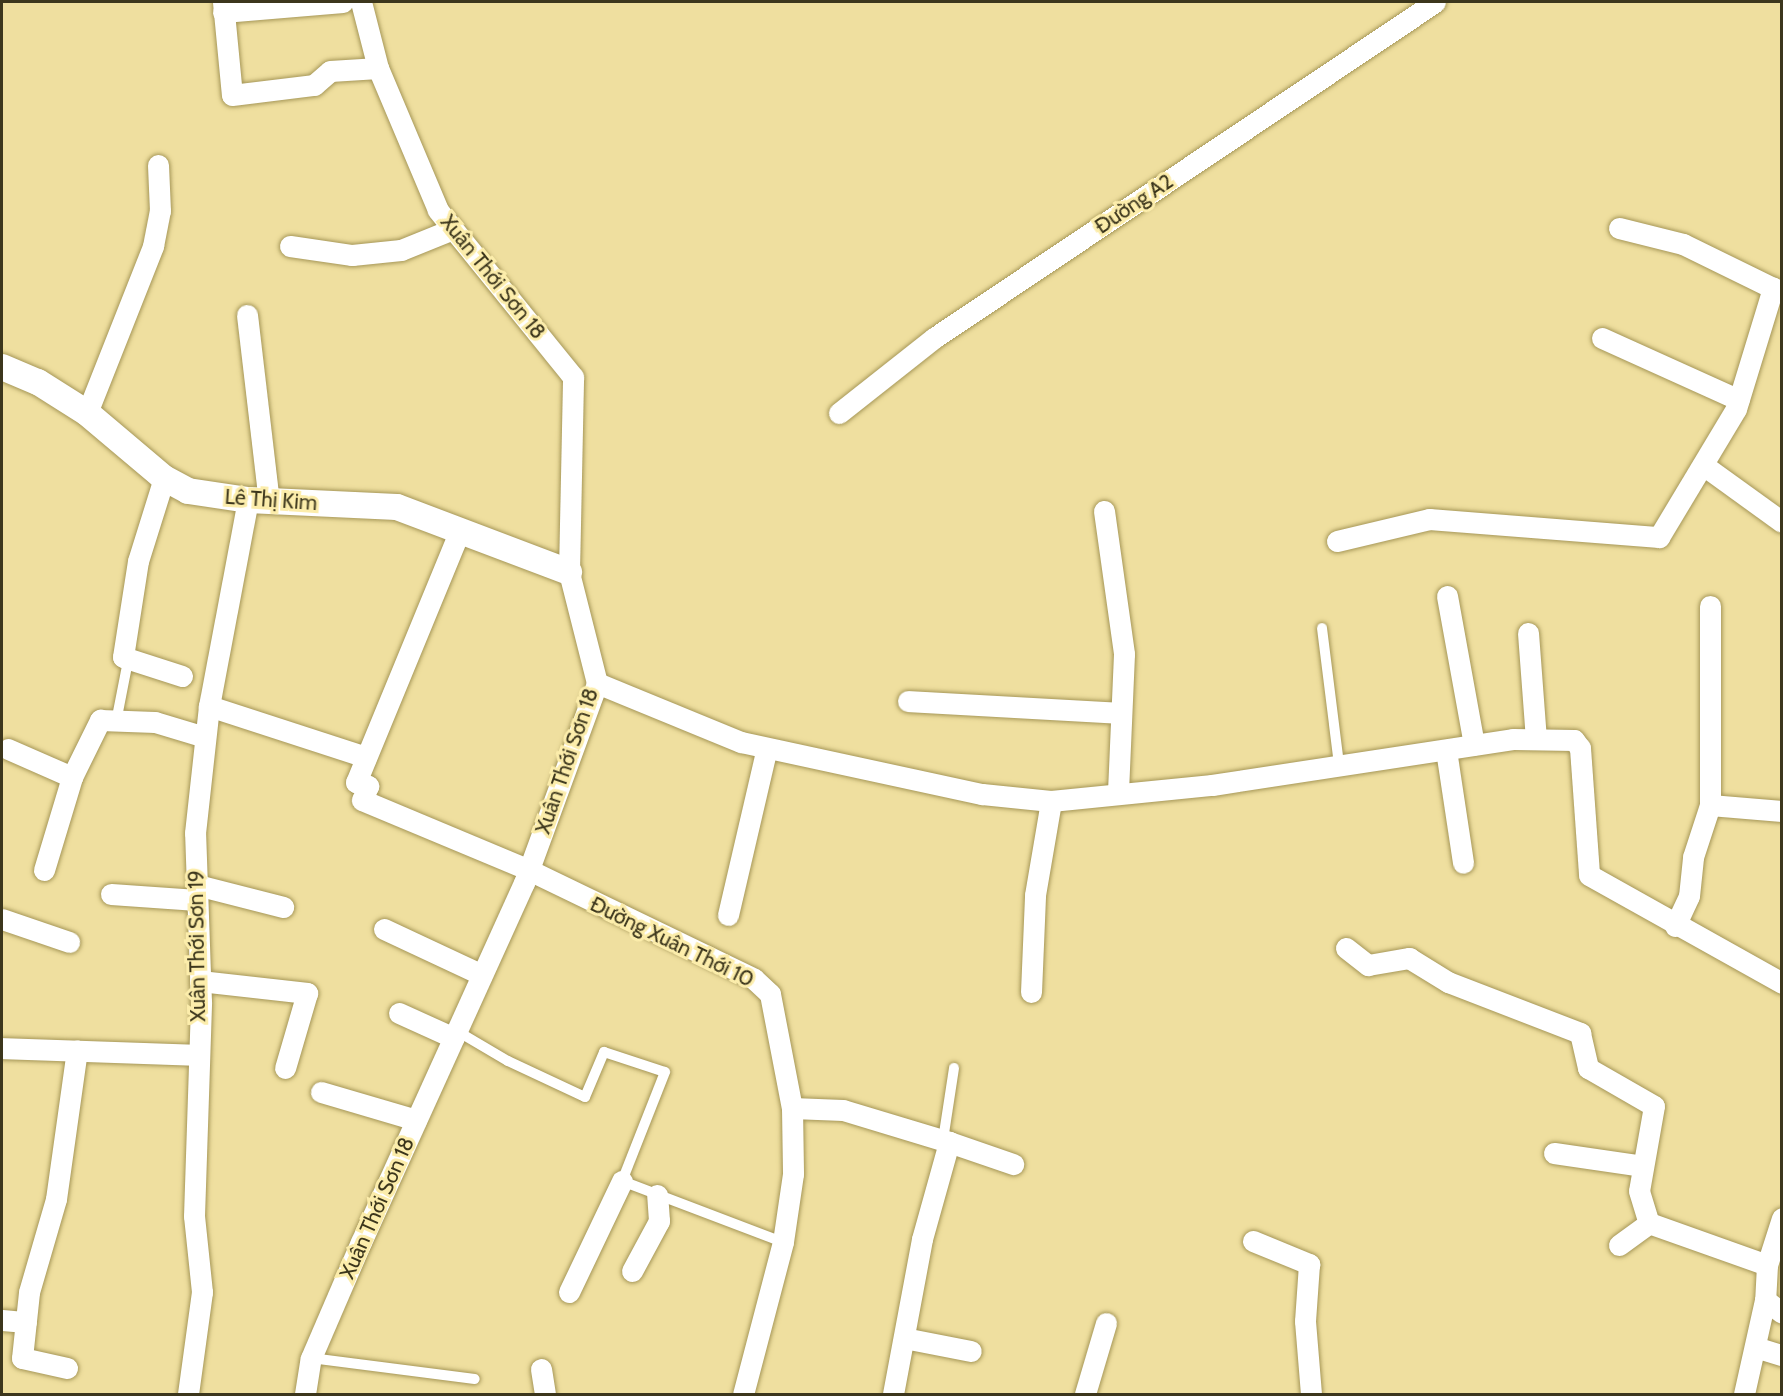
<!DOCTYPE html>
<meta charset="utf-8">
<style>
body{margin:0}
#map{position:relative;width:1783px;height:1396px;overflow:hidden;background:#efdf9f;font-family:Cabin,sans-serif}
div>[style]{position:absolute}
.roads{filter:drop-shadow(0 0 2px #a69758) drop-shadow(0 0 2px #a69758)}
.service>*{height:10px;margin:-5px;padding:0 5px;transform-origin:5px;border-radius:5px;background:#fff}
.minor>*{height:21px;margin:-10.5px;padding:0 10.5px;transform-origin:10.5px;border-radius:10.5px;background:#fff}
.tertiary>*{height:26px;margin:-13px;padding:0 13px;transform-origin:13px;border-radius:13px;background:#fff}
span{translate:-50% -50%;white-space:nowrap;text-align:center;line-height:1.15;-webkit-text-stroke:6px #fcedab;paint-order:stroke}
.street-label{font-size:21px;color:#3c361c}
.frame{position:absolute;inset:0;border:3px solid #3c361c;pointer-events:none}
</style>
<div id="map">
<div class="roads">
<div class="service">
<i style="left:1322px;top:628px;width:138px;rotate:82.9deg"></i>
<i style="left:117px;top:717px;width:57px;rotate:-78.9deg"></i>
<i style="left:457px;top:1031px;width:59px;rotate:30.5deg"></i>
<i style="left:508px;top:1061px;width:85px;rotate:25.1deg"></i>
<i style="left:585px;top:1097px;width:49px;rotate:-67.1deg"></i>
<i style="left:604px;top:1052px;width:64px;rotate:18.2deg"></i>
<i style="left:665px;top:1072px;width:117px;rotate:111.5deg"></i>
<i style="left:622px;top:1181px;width:172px;rotate:20.8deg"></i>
<i style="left:943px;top:1140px;width:73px;rotate:-81.3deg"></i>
<i style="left:311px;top:1358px;width:165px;rotate:7.3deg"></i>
</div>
<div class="minor">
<i style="left:223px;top:2px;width:93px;rotate:84.5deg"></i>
<i style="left:232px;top:95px;width:83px;rotate:-7deg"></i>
<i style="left:314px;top:85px;width:21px;rotate:-41deg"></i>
<i style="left:330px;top:71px;width:48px;rotate:-3.6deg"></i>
<i style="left:223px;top:12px;width:120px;rotate:-4.8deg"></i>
<i style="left:1619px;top:228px;width:66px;rotate:14deg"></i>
<i style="left:1683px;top:244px;width:100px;rotate:26.1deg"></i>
<i style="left:290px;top:246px;width:63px;rotate:8.3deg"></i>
<i style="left:352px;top:255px;width:49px;rotate:-5.8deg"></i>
<i style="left:401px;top:250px;width:56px;rotate:-22deg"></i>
<i style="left:247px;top:315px;width:188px;rotate:83.3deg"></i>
<i style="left:1602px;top:338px;width:150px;rotate:24.3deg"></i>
<i style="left:87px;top:413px;width:180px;rotate:-68.4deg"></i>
<i style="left:153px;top:246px;width:36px;rotate:-79deg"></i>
<i style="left:160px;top:211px;width:46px;rotate:-92.5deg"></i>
<i style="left:839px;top:413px;width:121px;rotate:-38.3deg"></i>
<i style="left:934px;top:338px;width:603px;rotate:-33.85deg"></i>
<i style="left:1703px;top:465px;width:97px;rotate:35.8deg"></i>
<i style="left:164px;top:478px;width:87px;rotate:107.4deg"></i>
<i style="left:138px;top:561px;width:97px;rotate:98.9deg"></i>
<i style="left:123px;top:657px;width:62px;rotate:17.9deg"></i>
<i style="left:1104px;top:511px;width:144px;rotate:82deg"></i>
<i style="left:1124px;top:654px;width:140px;rotate:92.5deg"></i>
<i style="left:460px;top:530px;width:273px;rotate:112.4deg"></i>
<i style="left:356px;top:782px;width:13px;rotate:18deg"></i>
<i style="left:368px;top:786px;width:15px;rotate:113deg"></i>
<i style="left:362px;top:800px;width:181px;rotate:22.7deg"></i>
<i style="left:529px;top:870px;width:250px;rotate:25.8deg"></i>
<i style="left:754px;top:979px;width:22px;rotate:43deg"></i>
<i style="left:770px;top:994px;width:116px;rotate:79.1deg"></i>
<i style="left:792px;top:1108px;width:66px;rotate:89.1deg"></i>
<i style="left:793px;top:1174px;width:69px;rotate:98.4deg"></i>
<i style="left:783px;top:1242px;width:157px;rotate:104.7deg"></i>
<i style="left:1337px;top:541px;width:95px;rotate:-13.4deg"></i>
<i style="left:1429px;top:519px;width:231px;rotate:4.5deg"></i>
<i style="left:1659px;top:537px;width:149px;rotate:-59deg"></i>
<i style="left:1736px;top:409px;width:127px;rotate:-73deg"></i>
<i style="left:1773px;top:288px;width:10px;rotate:24deg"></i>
<i style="left:1447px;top:596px;width:151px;rotate:79.7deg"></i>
<i style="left:1710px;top:606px;width:199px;rotate:90deg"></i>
<i style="left:1528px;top:633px;width:106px;rotate:85.7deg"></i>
<i style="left:597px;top:683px;width:156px;rotate:22.3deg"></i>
<i style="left:741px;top:742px;width:247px;rotate:12.2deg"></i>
<i style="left:982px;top:794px;width:69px;rotate:5.8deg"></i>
<i style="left:1051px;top:801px;width:162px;rotate:-5.7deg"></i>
<i style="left:1212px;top:785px;width:304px;rotate:-8.7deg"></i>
<i style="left:1513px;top:739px;width:61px;rotate:0.9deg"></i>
<i style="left:1574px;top:740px;width:10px;rotate:53deg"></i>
<i style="left:1580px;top:748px;width:127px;rotate:85.9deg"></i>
<i style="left:1589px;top:875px;width:221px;rotate:29.2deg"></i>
<i style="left:908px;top:701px;width:213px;rotate:3.2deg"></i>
<i style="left:209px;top:706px;width:165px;rotate:18deg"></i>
<i style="left:8px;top:749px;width:70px;rotate:23.6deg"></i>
<i style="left:1446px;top:750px;width:114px;rotate:81.4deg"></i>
<i style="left:44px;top:870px;width:97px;rotate:-73.2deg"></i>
<i style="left:72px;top:777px;width:64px;rotate:-63.8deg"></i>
<i style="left:100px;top:720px;width:55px;rotate:2.1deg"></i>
<i style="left:155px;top:722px;width:52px;rotate:16.7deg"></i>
<i style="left:197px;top:885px;width:89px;rotate:14.3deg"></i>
<i style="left:111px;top:894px;width:86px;rotate:4deg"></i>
<i style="left:728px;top:915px;width:171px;rotate:-76.9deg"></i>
<i style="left:2px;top:919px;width:71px;rotate:18.9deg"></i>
<i style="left:1675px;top:926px;width:33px;rotate:-65deg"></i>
<i style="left:1689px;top:896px;width:39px;rotate:-84deg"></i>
<i style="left:1693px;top:857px;width:55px;rotate:-71.9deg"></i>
<i style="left:1710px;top:805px;width:72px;rotate:4.8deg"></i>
<i style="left:384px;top:929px;width:108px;rotate:25.1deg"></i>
<i style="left:1346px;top:948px;width:28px;rotate:38deg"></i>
<i style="left:1368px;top:965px;width:42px;rotate:-9.7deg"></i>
<i style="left:1409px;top:958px;width:46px;rotate:31.6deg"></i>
<i style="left:1448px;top:982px;width:142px;rotate:21.1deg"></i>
<i style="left:1580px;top:1033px;width:36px;rotate:77deg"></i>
<i style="left:1588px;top:1068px;width:76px;rotate:29.9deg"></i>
<i style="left:1654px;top:1106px;width:86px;rotate:100deg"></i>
<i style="left:1639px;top:1191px;width:34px;rotate:73deg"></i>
<i style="left:1649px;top:1223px;width:125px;rotate:19.6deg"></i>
<i style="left:1767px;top:1265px;width:35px;rotate:93deg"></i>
<i style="left:1765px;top:1300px;width:21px;rotate:37deg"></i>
<i style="left:200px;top:981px;width:108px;rotate:6.4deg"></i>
<i style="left:307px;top:993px;width:78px;rotate:106.3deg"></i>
<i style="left:1031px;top:992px;width:97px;rotate:-87.6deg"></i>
<i style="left:1035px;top:895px;width:95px;rotate:-80.3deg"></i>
<i style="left:399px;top:1013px;width:60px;rotate:24.4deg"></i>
<i style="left:2px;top:1048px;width:196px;rotate:2deg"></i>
<i style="left:321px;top:1092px;width:99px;rotate:16.4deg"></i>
<i style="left:792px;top:1108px;width:51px;rotate:2.2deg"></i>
<i style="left:843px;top:1110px;width:111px;rotate:16.8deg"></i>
<i style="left:1554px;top:1153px;width:90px;rotate:8.3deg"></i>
<i style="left:1253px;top:1241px;width:61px;rotate:22.3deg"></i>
<i style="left:1309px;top:1264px;width:57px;rotate:94deg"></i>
<i style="left:1305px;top:1321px;width:73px;rotate:85.3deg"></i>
<i style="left:1619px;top:1245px;width:37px;rotate:-36deg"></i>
<i style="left:1767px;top:1265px;width:49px;rotate:-72.3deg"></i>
<i style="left:632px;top:1271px;width:57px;rotate:-61.6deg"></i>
<i style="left:659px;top:1221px;width:26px;rotate:-94deg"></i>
<i style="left:569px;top:1292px;width:123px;rotate:-64.5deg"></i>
<i style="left:2px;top:1320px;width:24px;rotate:5deg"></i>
<i style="left:904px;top:1338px;width:68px;rotate:11deg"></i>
<i style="left:1755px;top:1347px;width:28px;rotate:17deg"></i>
<i style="left:67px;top:1368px;width:46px;rotate:-167.5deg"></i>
<i style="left:22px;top:1358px;width:66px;rotate:-83.9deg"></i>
<i style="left:29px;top:1292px;width:97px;rotate:-73.8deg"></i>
<i style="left:56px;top:1199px;width:150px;rotate:-82deg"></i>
<i style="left:541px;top:1369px;width:25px;rotate:81deg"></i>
<i style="left:188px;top:1394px;width:103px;rotate:-82.2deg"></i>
<i style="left:202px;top:1292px;width:76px;rotate:-96deg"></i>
<i style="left:194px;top:1216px;width:214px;rotate:-88.1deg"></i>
<i style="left:201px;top:1002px;width:169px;rotate:-92deg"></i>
<i style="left:195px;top:833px;width:128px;rotate:-83.7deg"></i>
<i style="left:209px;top:706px;width:210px;rotate:-79.3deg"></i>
<i style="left:305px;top:1394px;width:36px;rotate:-81deg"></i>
<i style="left:311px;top:1358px;width:126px;rotate:-66.7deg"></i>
<i style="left:361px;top:1242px;width:394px;rotate:-65.6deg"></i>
<i style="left:524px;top:883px;width:213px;rotate:-69.9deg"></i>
<i style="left:597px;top:683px;width:114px;rotate:-104.2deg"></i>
<i style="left:569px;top:572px;width:195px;rotate:-88.8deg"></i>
<i style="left:573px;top:377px;width:215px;rotate:-129deg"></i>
<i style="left:438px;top:210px;width:154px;rotate:-112.9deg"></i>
<i style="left:378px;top:68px;width:68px;rotate:-104.4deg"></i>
<i style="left:893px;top:1394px;width:158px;rotate:-79.4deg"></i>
<i style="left:922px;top:1239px;width:101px;rotate:-74.4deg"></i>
<i style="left:949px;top:1142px;width:68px;rotate:19deg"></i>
<i style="left:1085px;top:1394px;width:74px;rotate:-73.5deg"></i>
<i style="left:1744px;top:1394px;width:96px;rotate:-77.4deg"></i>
</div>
<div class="tertiary">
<i style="left:2px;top:367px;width:39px;rotate:23deg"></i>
<i style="left:38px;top:382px;width:58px;rotate:32.3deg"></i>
<i style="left:87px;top:413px;width:101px;rotate:40.2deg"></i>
<i style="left:164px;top:478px;width:27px;rotate:28deg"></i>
<i style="left:188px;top:491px;width:61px;rotate:8.5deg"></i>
<i style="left:248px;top:500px;width:149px;rotate:2.7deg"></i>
<i style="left:397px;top:507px;width:184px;rotate:20.7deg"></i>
</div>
</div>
<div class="street-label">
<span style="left:1134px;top:204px;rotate:-34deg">Đường A2</span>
<span style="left:493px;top:277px;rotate:51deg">Xuân Thới Sơn 18</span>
<span style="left:271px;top:500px;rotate:4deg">Lê Thị Kim</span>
<span style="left:567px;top:761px;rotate:-71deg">Xuân Thới Sơn 18</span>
<span style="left:672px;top:942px;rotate:26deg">Đường Xuân Thới 10</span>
<span style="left:197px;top:946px;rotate:-91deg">Xuân Thới Sơn 19</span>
<span style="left:377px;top:1208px;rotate:-66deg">Xuân Thới Sơn 18</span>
</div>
<div class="frame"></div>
</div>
